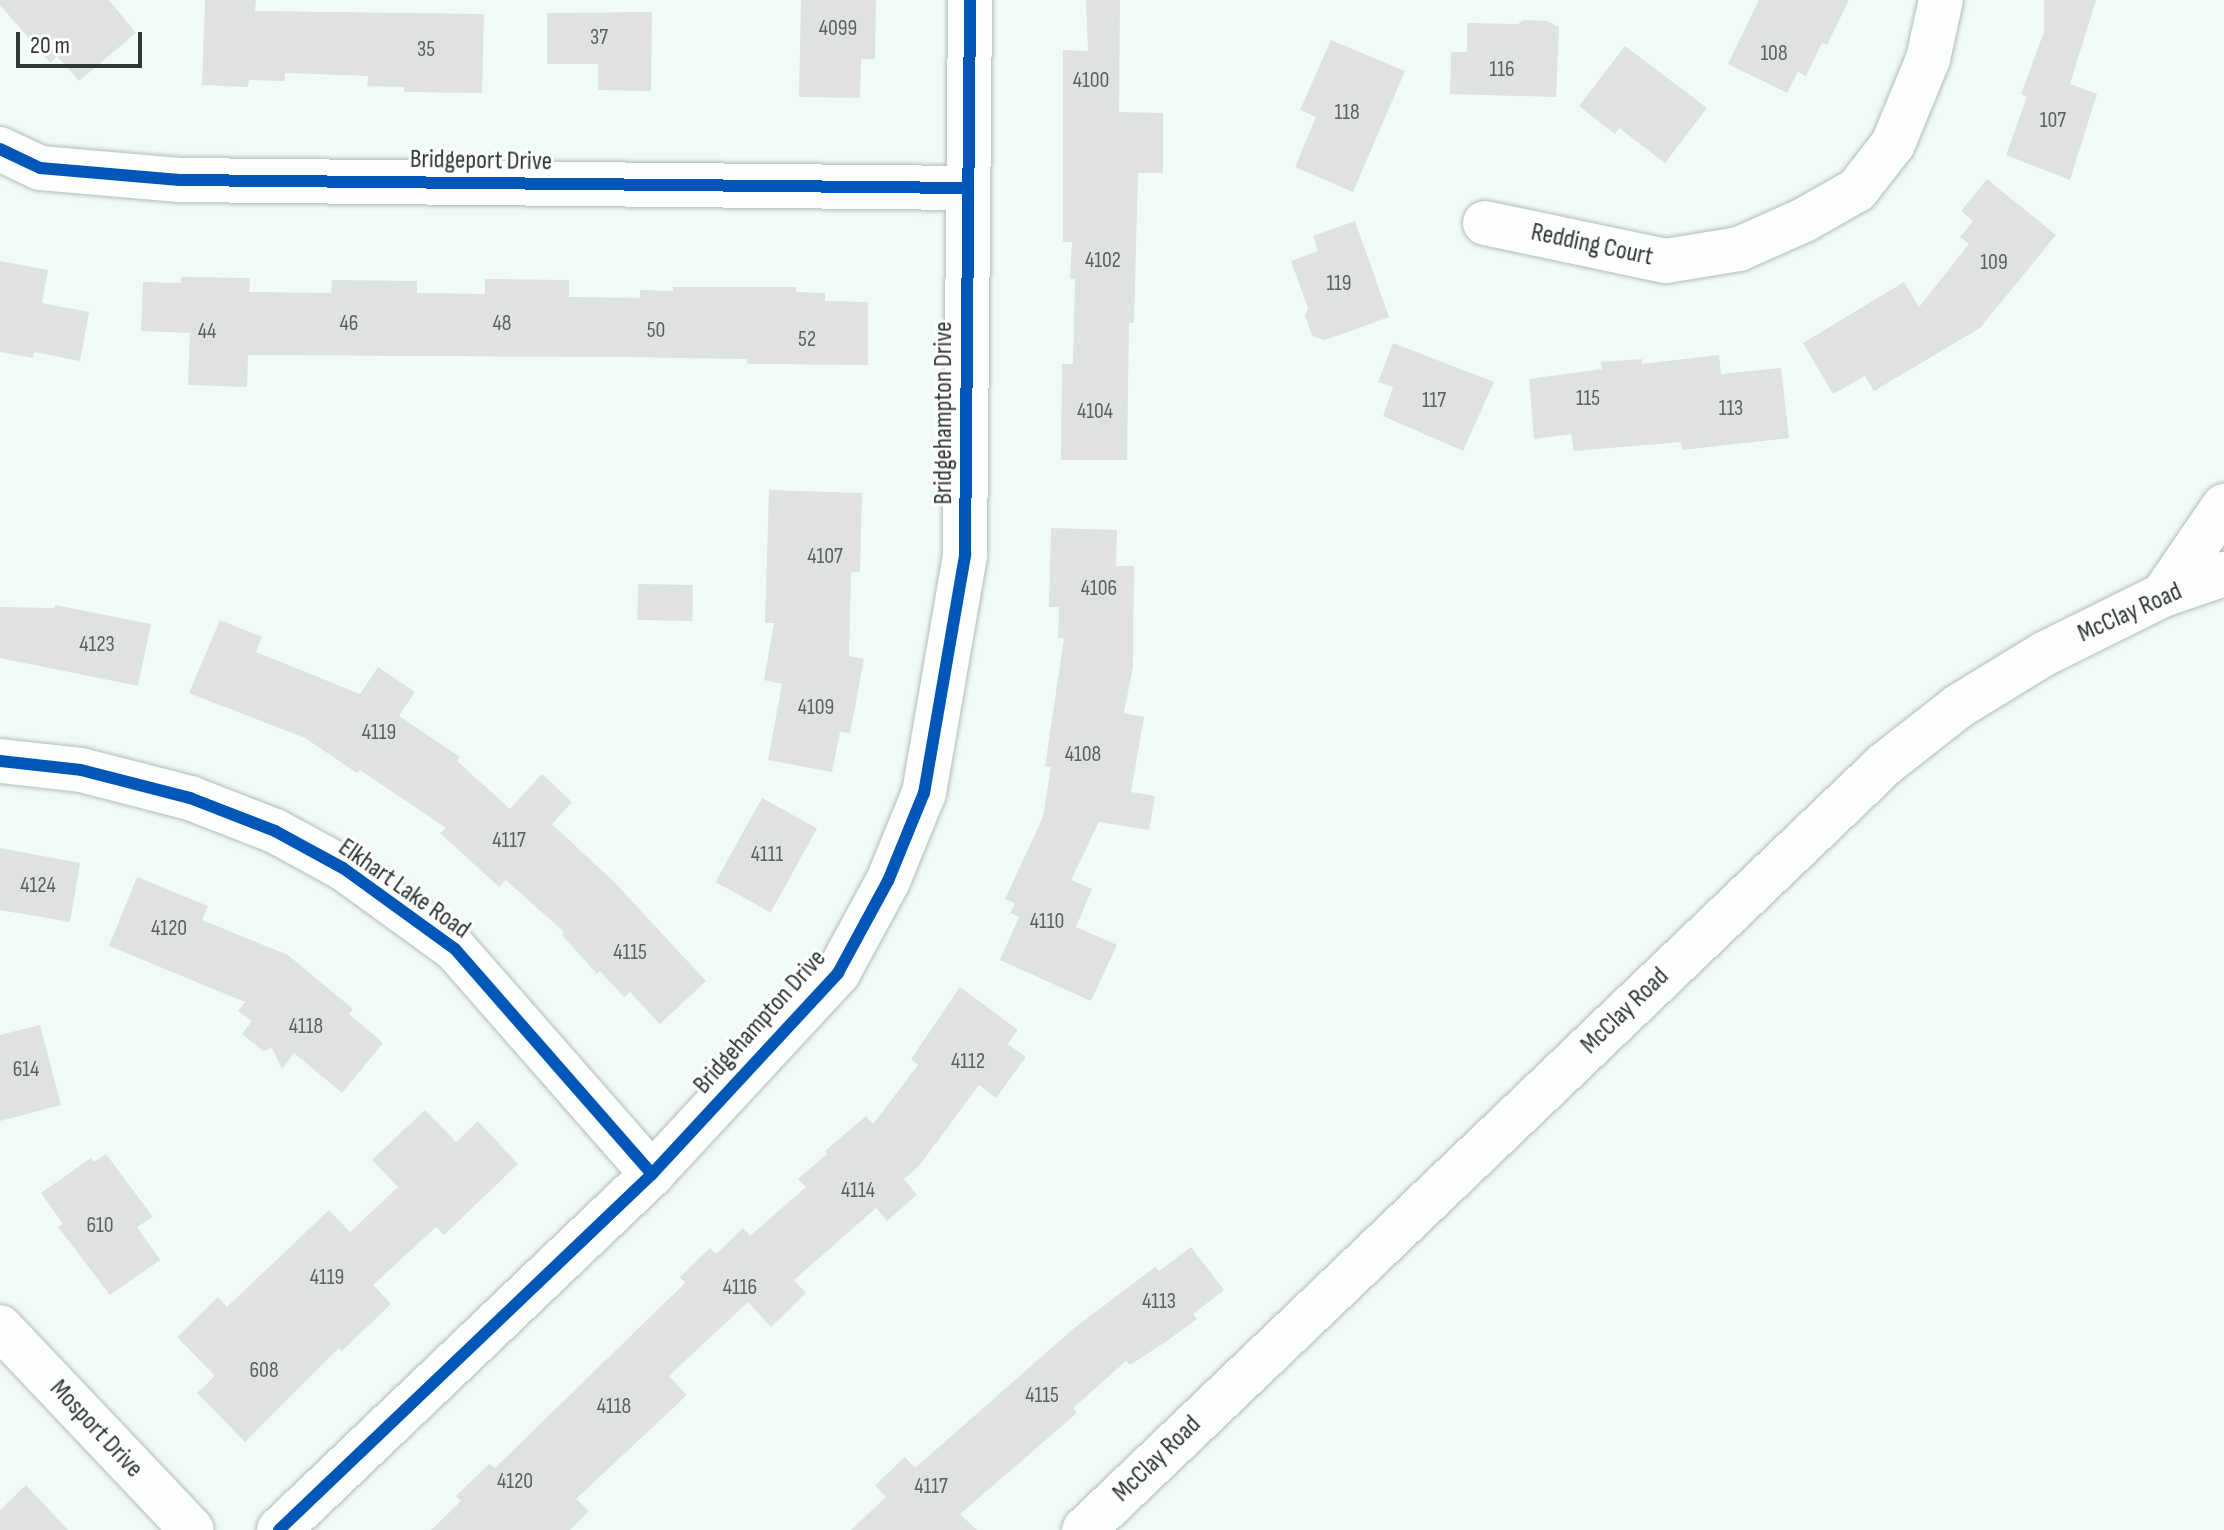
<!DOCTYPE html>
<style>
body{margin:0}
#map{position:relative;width:2224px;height:1530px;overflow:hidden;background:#f1fbf6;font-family:"Sofia Sans Condensed",sans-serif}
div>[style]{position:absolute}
.building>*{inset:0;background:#dfe1e2;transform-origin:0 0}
.roads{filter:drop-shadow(0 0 2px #b3bcb8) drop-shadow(0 0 2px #b3bcb8)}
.minor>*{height:44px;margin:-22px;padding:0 22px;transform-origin:22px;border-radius:22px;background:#fdfefe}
.secondary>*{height:44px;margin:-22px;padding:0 22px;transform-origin:22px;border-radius:22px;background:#fdfefe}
.cycleway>*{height:12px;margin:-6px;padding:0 6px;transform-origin:6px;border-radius:6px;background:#0057b8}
span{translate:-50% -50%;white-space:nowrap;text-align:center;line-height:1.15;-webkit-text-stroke:6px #fff;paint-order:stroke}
.number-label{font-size:22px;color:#5c6260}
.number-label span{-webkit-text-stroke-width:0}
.street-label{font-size:26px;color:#303834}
.scale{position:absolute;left:16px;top:32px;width:126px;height:36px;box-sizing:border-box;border:4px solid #303834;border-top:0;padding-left:10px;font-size:24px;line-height:28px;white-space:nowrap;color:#303834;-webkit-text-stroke:6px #fff;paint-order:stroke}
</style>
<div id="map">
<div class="building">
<i style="clip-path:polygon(0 0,109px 0,136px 33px,79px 81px,57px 56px,50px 63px,0 5px)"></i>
<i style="clip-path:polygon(205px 0,256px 0,255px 11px,484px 14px,482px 93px,404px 92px,404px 87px,367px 86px,368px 76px,285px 73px,285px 81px,249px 80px,248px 87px,202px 85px)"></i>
<i style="clip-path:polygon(801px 0,876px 0,875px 59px,861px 59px,860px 98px,799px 97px)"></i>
<i style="clip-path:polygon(1086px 0,1120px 0,1119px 112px,1163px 113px,1163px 173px,1138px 173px,1134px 323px,1129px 323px,1127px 460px,1061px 460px,1062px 364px,1073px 364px,1075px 279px,1070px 279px,1072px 242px,1063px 242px,1063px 50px,1088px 51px)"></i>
<i style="clip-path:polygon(1759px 0,1849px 0,1827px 45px,1822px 43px,1806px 76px,1798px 72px,1787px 93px,1728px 64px)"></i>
<i style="clip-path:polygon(2044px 0,2096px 0,2070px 84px,2097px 94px,2070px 180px,2006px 155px,2027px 97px,2021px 94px,2044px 32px)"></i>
<i style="clip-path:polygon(652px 12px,651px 91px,598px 90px,598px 64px,547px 64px,547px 13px)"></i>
<i style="clip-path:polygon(1523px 20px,1547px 21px,1559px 27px,1556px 97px,1450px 94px,1451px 52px,1467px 52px,1467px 23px,1518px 24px)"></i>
<i style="clip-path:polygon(1331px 40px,1405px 71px,1353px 192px,1295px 167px,1316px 117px,1300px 110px)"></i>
<i style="clip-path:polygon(1625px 46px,1707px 108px,1665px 163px,1619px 128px,1615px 134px,1579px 106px)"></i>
<i style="clip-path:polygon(1987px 179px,2056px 235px,1980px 328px,1874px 391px,1865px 376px,1833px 394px,1803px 343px,1904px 282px,1919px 307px,1969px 244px,1960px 237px,1973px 221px,1961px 211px)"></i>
<i style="clip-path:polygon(1355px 221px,1389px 317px,1325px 340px,1312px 336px,1305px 315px,1308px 308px,1291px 261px,1318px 251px,1313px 236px)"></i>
<i style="clip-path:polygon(0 261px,48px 270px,42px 303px,89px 312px,80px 361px,34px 352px,33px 358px,0 352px)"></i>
<i style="clip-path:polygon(181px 277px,250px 278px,249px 292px,331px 293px,332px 280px,417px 281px,417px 293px,485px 294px,485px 279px,569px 280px,569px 297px,640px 298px,640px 290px,673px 291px,673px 287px,796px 287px,796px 292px,825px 293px,825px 301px,868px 302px,868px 365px,747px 364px,747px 359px,623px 357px,248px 355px,247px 387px,188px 385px,190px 333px,141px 331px,143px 282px,181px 283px)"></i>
<i style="clip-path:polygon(1393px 343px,1494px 382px,1463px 451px,1383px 416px,1393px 387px,1378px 382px)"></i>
<i style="clip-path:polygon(1719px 355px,1721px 374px,1781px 368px,1789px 438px,1682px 450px,1681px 442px,1574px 451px,1571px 434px,1534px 439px,1529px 379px,1602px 369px,1601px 362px,1642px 359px,1642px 364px)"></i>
<i style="clip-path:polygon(769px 490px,862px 493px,860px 572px,851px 572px,849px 656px,864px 659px,850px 733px,840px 732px,832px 772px,768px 760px,782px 684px,764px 680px,774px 623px,765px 623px)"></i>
<i style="clip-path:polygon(1051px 528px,1117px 530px,1116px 566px,1134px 566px,1133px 666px,1124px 713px,1144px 717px,1131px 792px,1155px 796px,1149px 830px,1099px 822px,1071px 880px,1092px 889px,1076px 927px,1117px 945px,1091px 1001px,1000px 960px,1019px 917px,1010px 913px,1015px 903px,1005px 899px,1043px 817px,1051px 767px,1045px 767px,1064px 638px,1058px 638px,1059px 607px,1049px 607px)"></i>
<i style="left:638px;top:584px;width:55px;height:36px;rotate:1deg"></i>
<i style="clip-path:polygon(55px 605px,151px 624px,138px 686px,0 658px,0 607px,54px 608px)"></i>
<i style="clip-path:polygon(220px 620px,262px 637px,256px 652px,360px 694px,378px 667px,415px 692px,399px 716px,460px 757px,457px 761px,510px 809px,542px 774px,572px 802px,552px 824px,615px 883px,706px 981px,660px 1024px,630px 992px,624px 997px,600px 971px,597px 974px,562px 935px,564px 932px,506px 880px,499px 887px,440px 833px,446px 828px,360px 770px,357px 773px,305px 738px,189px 693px)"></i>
<i style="left:762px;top:798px;width:63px;height:96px;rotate:29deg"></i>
<i style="clip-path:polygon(0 848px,80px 863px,70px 922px,0 910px)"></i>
<i style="clip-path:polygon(137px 877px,208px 906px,202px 920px,288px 955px,353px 1009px,349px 1014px,383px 1043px,342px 1093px,294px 1053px,282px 1069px,272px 1048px,263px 1051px,242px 1034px,252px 1021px,238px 1011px,245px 1002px,109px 946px)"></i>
<i style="clip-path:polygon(960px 987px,1018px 1030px,1008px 1044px,1026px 1057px,996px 1098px,979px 1085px,919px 1166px,904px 1179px,917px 1195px,887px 1221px,876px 1208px,794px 1280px,806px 1293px,771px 1327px,748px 1302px,669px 1376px,687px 1395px,576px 1499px,589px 1511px,570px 1530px,431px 1530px,461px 1501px,456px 1496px,489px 1464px,495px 1468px,685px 1283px,680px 1277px,710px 1248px,716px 1254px,743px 1228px,750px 1236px,806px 1187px,798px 1179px,827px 1154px,825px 1151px,866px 1116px,873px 1124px,918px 1065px,911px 1059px)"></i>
<i style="clip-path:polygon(40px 1025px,61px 1105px,0 1121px,0 1035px)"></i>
<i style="clip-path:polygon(425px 1110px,456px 1142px,478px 1121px,518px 1164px,444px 1235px,436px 1227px,373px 1285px,391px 1304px,342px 1351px,339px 1348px,245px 1442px,197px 1393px,215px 1376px,177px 1337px,218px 1297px,227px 1307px,329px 1210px,350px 1232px,398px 1187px,372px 1160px)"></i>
<i style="clip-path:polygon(106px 1154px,153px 1217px,137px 1227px,160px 1260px,110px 1295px,58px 1227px,63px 1224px,41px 1193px,91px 1158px,94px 1162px)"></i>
<i style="clip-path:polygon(1191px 1247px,1224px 1290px,1193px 1314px,1197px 1319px,1167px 1341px,1130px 1365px,1126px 1361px,1073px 1408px,1077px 1413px,960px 1514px,977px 1530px,851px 1530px,886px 1497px,875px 1485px,905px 1457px,915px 1468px,1073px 1329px,1155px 1267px,1159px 1271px)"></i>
<i style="clip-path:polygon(26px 1485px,68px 1530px,0 1530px,0 1510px)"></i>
</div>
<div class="roads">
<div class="minor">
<i style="left:0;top:149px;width:44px;rotate:25.4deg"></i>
<i style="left:40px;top:168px;width:140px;rotate:4.9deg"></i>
<i style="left:179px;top:180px;width:788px;rotate:0.58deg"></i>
<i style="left:1485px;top:223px;width:185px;rotate:11.9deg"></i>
<i style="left:1666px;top:261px;width:74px;rotate:-9.3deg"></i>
<i style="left:1739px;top:249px;width:71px;rotate:-24deg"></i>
<i style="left:1804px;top:220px;width:61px;rotate:-29.5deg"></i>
<i style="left:1857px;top:190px;width:58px;rotate:-52deg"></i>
<i style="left:1893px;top:144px;width:92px;rotate:-67.6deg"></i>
<i style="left:1928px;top:59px;width:60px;rotate:-77.6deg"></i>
<i style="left:0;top:761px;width:81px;rotate:6.3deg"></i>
<i style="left:81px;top:770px;width:113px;rotate:14.4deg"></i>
<i style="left:190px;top:798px;width:91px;rotate:21.2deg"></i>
<i style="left:275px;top:831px;width:77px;rotate:28.6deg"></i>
<i style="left:343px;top:868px;width:138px;rotate:35.9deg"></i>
<i style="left:455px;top:949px;width:299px;rotate:48.8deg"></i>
<i style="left:0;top:1327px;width:279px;rotate:46.6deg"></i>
<i style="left:279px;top:1530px;width:516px;rotate:-43.66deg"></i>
<i style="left:652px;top:1174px;width:274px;rotate:-47.2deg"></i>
<i style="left:838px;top:973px;width:105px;rotate:-61.5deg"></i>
<i style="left:888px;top:881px;width:95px;rotate:-67.8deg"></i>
<i style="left:924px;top:793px;width:242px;rotate:-80.2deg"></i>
<i style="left:965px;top:555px;width:555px;rotate:-89.48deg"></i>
</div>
<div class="secondary">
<i style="left:2163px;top:595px;width:108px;rotate:-55.6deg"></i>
<i style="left:1084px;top:1530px;width:1108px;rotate:-43.72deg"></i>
<i style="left:1885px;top:764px;width:94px;rotate:-38.1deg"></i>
<i style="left:1959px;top:706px;width:100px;rotate:-31.5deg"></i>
<i style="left:2044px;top:654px;width:133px;rotate:-26.4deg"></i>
<i style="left:2163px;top:595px;width:65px;rotate:-19deg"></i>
</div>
</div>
<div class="cycleway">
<i style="left:0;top:149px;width:44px;rotate:25.4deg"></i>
<i style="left:40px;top:168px;width:140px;rotate:4.9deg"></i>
<i style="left:179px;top:180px;width:788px;rotate:0.58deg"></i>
<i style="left:0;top:761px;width:81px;rotate:6.3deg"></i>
<i style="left:81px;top:770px;width:113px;rotate:14.4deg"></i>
<i style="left:190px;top:798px;width:91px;rotate:21.2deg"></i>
<i style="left:275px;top:831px;width:77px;rotate:28.6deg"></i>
<i style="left:343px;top:868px;width:138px;rotate:35.9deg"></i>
<i style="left:455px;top:949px;width:299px;rotate:48.8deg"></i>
<i style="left:279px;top:1530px;width:516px;rotate:-43.66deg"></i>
<i style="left:652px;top:1174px;width:274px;rotate:-47.2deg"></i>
<i style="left:838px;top:973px;width:105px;rotate:-61.5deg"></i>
<i style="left:888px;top:881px;width:95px;rotate:-67.8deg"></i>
<i style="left:924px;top:793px;width:242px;rotate:-80.2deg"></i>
<i style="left:965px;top:555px;width:555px;rotate:-89.48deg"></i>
</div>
<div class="number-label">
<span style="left:838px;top:29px">4099</span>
<span style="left:599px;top:38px">37</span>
<span style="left:426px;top:50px">35</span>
<span style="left:1774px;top:54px">108</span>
<span style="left:1502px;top:70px">116</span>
<span style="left:1091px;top:81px">4100</span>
<span style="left:1347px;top:113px">118</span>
<span style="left:2053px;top:121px">107</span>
<span style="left:1103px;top:261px">4102</span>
<span style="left:1994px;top:263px">109</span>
<span style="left:1339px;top:284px">119</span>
<span style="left:349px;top:324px">46</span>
<span style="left:502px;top:324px">48</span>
<span style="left:656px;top:331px">50</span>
<span style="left:207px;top:332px">44</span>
<span style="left:807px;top:340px">52</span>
<span style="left:1588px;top:399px">115</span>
<span style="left:1434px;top:401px">117</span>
<span style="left:1731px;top:409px">113</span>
<span style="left:1095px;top:412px">4104</span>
<span style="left:825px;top:557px">4107</span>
<span style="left:1099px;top:589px">4106</span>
<span style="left:97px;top:645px">4123</span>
<span style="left:816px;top:708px">4109</span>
<span style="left:379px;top:733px">4119</span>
<span style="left:1083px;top:755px">4108</span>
<span style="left:509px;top:841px">4117</span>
<span style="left:767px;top:855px">4111</span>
<span style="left:38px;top:886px">4124</span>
<span style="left:1047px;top:922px">4110</span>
<span style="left:169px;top:929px">4120</span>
<span style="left:630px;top:953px">4115</span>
<span style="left:306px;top:1027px">4118</span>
<span style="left:968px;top:1062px">4112</span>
<span style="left:26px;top:1070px">614</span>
<span style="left:858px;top:1191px">4114</span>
<span style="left:100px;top:1226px">610</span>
<span style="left:327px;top:1278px">4119</span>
<span style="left:740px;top:1288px">4116</span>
<span style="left:1159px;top:1302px">4113</span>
<span style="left:264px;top:1371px">608</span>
<span style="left:1042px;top:1396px">4115</span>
<span style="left:614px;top:1407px">4118</span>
<span style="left:515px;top:1482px">4120</span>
<span style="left:931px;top:1487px">4117</span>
</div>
<div class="street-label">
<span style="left:481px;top:161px;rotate:1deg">Bridgeport Drive</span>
<span style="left:1592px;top:245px;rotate:12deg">Redding Court</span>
<span style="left:944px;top:413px;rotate:-90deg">Bridgehampton Drive</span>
<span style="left:2130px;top:613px;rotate:-24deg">McClay Road</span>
<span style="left:404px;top:889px;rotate:35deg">Elkhart Lake Road</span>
<span style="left:1625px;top:1011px;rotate:-44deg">McClay Road</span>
<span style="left:760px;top:1022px;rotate:-48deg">Bridgehampton Drive</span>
<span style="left:96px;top:1429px;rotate:47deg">Mosport Drive</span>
<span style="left:1157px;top:1459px;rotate:-44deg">McClay Road</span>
</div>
<div class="scale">20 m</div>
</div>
